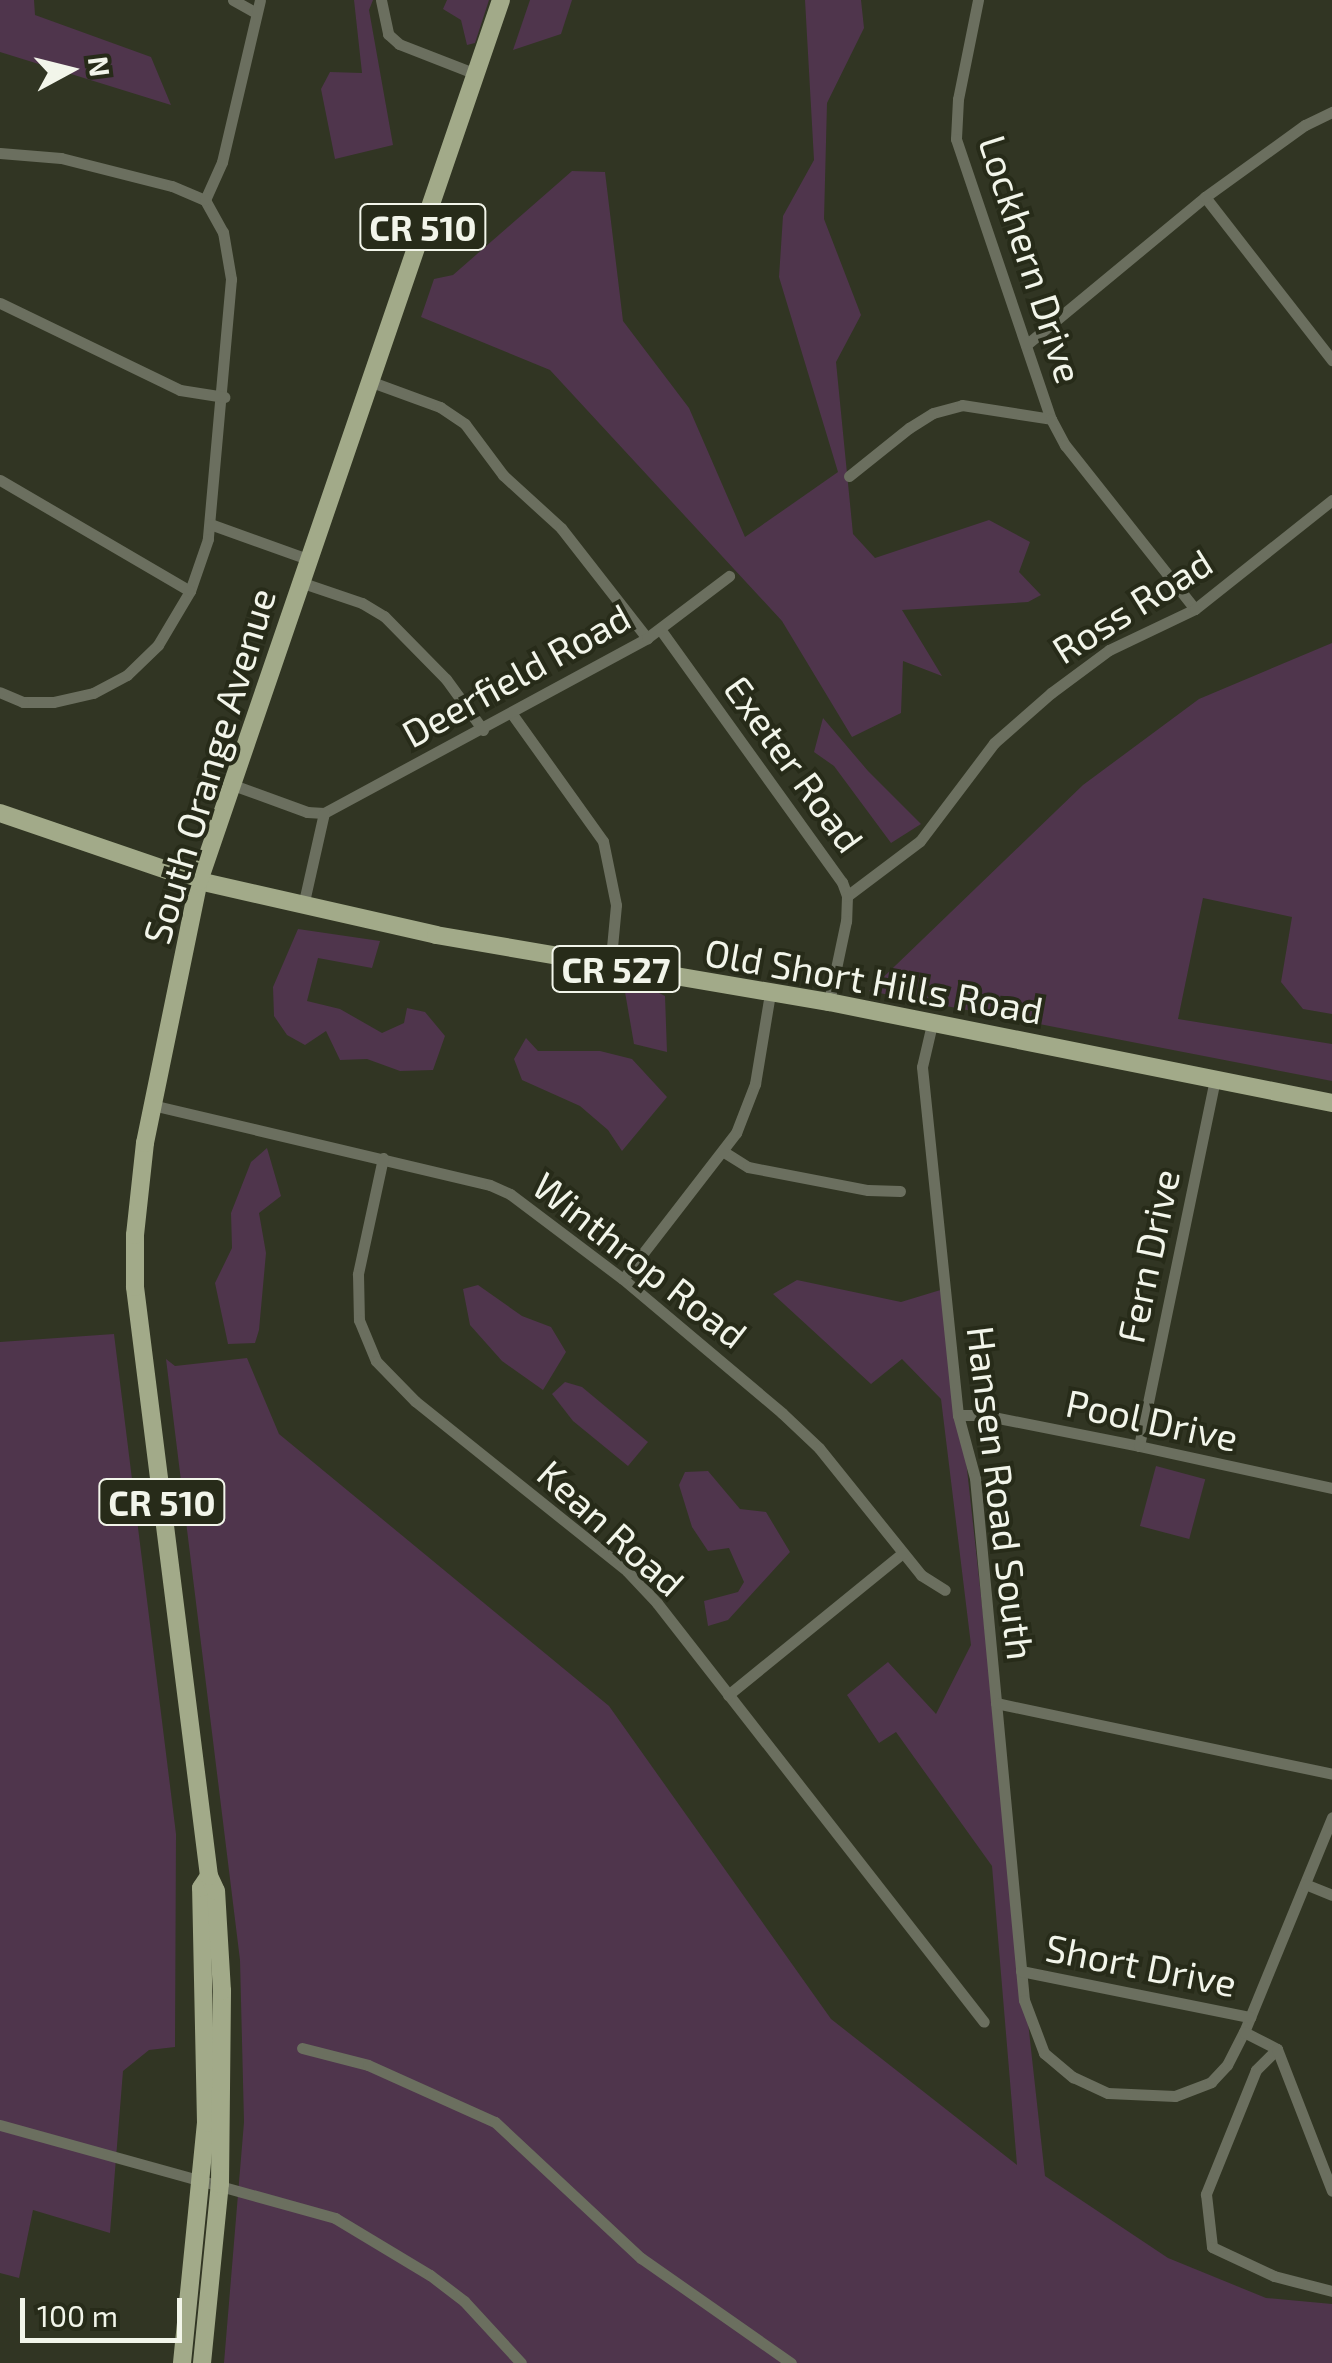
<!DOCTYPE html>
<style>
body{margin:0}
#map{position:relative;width:1332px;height:2363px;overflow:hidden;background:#313523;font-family:"Exo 2",sans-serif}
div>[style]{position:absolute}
.green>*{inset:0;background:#4f354c;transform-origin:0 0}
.minor>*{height:11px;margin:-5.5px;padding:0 5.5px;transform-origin:5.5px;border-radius:5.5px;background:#6b6f5f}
.primary>*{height:18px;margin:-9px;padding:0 9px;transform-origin:9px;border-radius:9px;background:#a2aa89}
span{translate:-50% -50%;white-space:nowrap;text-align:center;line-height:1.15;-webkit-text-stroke:8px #272b19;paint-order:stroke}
.shield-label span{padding:2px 8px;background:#272b19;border:2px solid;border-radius:8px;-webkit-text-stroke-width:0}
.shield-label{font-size:35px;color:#f2f5ea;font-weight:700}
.street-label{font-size:38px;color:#f2f5ea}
.north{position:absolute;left:20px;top:20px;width:100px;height:100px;-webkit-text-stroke:8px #272b19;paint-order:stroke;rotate:83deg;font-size:28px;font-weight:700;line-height:40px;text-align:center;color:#f2f5ea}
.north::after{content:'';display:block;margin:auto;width:35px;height:45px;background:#f2f5ea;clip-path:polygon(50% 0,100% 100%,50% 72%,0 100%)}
.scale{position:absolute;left:20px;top:2298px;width:162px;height:45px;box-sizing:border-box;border:5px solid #f2f5ea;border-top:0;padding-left:12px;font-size:30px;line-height:35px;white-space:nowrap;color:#f2f5ea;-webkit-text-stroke:8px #272b19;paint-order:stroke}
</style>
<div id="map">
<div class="green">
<i style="clip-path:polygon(0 0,34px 0,35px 15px,151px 57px,171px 105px,0 52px)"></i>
<i style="clip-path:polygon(354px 0,373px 0,369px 10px,393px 145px,335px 159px,321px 89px,330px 72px,362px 73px)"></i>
<i style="clip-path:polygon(447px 0,489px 0,475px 43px,467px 45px,461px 20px,443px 9px)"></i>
<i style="clip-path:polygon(530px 0,572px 0,561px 34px,513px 50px)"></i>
<i style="clip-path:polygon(805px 0,861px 0,864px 28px,827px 103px,824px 219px,861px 315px,836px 362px,853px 534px,875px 558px,989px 520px,1030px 542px,1019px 572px,1041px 595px,1028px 602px,902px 610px,942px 676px,903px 661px,901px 713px,852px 737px,782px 621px,550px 370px,421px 317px,434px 279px,453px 275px,572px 171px,605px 172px,623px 321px,689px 408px,745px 537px,838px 472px,779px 277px,783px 216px,814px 160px)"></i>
<i style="clip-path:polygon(1332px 643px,1332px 1014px,1303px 1009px,1281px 982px,1292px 917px,1203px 898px,1178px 1019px,1332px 1044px,1332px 1081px,869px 991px,1083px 785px,1199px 699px)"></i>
<i style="clip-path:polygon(823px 718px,868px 771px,921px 824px,891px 843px,834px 766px,814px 752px)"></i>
<i style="clip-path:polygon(298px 929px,380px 941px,372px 968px,318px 958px,307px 1001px,340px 1009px,382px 1033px,404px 1023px,407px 1008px,425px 1012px,445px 1036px,433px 1070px,400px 1071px,367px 1059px,340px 1060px,326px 1031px,305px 1045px,287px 1035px,274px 1016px,273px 987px)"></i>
<i style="clip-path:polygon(635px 981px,665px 996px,667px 1052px,634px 1044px,625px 992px)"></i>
<i style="clip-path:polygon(526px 1038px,538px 1051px,600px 1051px,632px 1059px,667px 1097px,622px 1151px,608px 1130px,580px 1106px,522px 1080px,514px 1059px)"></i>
<i style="clip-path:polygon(267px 1148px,281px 1196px,259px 1213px,266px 1253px,259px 1330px,255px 1343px,228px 1344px,215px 1283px,232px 1248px,231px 1213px,251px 1162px)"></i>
<i style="clip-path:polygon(797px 1280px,901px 1302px,947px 1288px,1045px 2176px,1168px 2258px,1266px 2298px,1332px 2304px,1332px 2363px,224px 2363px,244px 2122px,240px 1960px,166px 1359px,175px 1366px,247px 1358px,279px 1434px,609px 1706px,831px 2019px,1017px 2165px,992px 1866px,896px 1732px,879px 1743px,847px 1695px,888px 1662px,936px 1714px,971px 1645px,941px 1399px,902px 1359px,871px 1384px,773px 1294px)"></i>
<i style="clip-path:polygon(478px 1285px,522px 1316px,551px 1327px,566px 1352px,543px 1390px,502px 1361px,470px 1325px,463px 1289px)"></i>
<i style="clip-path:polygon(114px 1334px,176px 1834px,175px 2047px,149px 2050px,123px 2071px,110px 2233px,33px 2210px,19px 2278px,0 2273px,0 1342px)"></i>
<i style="clip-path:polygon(565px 1382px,582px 1387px,648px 1442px,628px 1466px,573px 1421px,552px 1394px)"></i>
<i style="left:1156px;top:1466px;width:51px;height:62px;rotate:15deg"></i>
<i style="clip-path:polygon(708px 1471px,740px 1509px,766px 1512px,790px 1552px,728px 1620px,708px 1626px,704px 1601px,738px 1592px,744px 1582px,729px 1548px,708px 1551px,692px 1527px,679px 1485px,685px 1472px)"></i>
</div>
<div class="minor">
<i style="left:233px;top:0;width:26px;rotate:29deg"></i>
<i style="left:381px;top:0;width:35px;rotate:78deg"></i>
<i style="left:388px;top:34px;width:15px;rotate:42deg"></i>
<i style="left:399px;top:44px;width:83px;rotate:21.3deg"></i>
<i style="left:978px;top:0;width:101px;rotate:101.4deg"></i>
<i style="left:958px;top:99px;width:40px;rotate:92.9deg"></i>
<i style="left:956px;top:139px;width:296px;rotate:71.3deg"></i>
<i style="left:0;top:153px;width:61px;rotate:4.7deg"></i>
<i style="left:61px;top:158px;width:114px;rotate:14.2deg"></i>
<i style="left:172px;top:186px;width:36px;rotate:23deg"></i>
<i style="left:205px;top:200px;width:37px;rotate:61deg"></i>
<i style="left:223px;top:232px;width:48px;rotate:80.3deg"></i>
<i style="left:231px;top:279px;width:261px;rotate:95.1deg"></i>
<i style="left:208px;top:539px;width:55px;rotate:109.1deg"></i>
<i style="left:190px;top:591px;width:63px;rotate:120.7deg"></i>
<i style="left:158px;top:645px;width:43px;rotate:135.9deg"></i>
<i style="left:127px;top:675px;width:38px;rotate:152deg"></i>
<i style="left:93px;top:693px;width:41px;rotate:167.3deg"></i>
<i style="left:53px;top:702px;width:30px;rotate:180deg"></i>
<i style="left:23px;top:702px;width:25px;rotate:-157deg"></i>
<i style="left:1205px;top:197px;width:207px;rotate:52.1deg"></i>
<i style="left:205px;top:200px;width:42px;rotate:-65.9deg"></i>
<i style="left:222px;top:162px;width:166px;rotate:-76.8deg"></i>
<i style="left:0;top:303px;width:200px;rotate:25.8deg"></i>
<i style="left:180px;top:390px;width:45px;rotate:9deg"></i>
<i style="left:1026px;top:345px;width:232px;rotate:-39.6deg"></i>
<i style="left:1205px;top:197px;width:123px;rotate:-35.8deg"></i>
<i style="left:1305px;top:125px;width:30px;rotate:-26deg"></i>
<i style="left:369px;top:381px;width:76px;rotate:20.1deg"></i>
<i style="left:440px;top:407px;width:30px;rotate:34deg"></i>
<i style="left:465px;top:424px;width:64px;rotate:53.3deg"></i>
<i style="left:503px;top:475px;width:79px;rotate:42.4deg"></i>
<i style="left:561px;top:528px;width:140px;rotate:52deg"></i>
<i style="left:849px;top:476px;width:77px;rotate:-38.7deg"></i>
<i style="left:909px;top:428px;width:28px;rotate:-32deg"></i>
<i style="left:933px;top:413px;width:30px;rotate:-15deg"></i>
<i style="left:962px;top:405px;width:90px;rotate:8.9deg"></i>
<i style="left:1051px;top:419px;width:30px;rotate:62deg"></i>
<i style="left:1065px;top:445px;width:209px;rotate:51.6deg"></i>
<i style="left:0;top:480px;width:220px;rotate:30.3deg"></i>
<i style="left:210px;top:524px;width:104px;rotate:19.7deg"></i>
<i style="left:300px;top:582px;width:65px;rotate:18.7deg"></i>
<i style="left:362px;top:603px;width:26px;rotate:31deg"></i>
<i style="left:384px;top:616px;width:88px;rotate:45.5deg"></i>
<i style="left:446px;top:679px;width:63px;rotate:54deg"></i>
<i style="left:660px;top:629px;width:312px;rotate:54.3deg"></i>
<i style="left:842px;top:882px;width:15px;rotate:70deg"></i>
<i style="left:847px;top:896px;width:25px;rotate:92deg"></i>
<i style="left:846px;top:921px;width:83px;rotate:101.9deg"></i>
<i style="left:512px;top:714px;width:156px;rotate:54.4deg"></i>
<i style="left:603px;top:841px;width:65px;rotate:78.5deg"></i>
<i style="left:616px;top:905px;width:63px;rotate:95.4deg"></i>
<i style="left:233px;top:785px;width:79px;rotate:20deg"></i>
<i style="left:307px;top:812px;width:17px;rotate:3deg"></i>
<i style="left:324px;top:813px;width:367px;rotate:-28.4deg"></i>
<i style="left:647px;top:638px;width:103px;rotate:-37.1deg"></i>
<i style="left:847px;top:896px;width:91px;rotate:-37deg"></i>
<i style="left:920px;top:841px;width:123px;rotate:-52.9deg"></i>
<i style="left:994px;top:743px;width:76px;rotate:-41.3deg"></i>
<i style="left:1051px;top:693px;width:72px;rotate:-36.6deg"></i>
<i style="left:1109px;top:650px;width:95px;rotate:-25.5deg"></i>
<i style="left:1195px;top:609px;width:175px;rotate:-38.5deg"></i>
<i style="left:303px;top:906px;width:95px;rotate:-77.3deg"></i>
<i style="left:932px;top:1024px;width:44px;rotate:103.1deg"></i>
<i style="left:922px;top:1067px;width:350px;rotate:84.1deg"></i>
<i style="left:958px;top:1415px;width:65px;rotate:74.9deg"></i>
<i style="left:975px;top:1478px;width:524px;rotate:84.64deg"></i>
<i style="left:1024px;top:2000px;width:57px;rotate:69.3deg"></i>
<i style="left:1044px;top:2053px;width:38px;rotate:40deg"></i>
<i style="left:1073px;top:2077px;width:38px;rotate:25deg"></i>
<i style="left:1108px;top:2093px;width:67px;rotate:2.6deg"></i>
<i style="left:1175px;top:2096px;width:39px;rotate:-21deg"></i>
<i style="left:1211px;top:2082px;width:23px;rotate:-47deg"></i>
<i style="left:1227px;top:2065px;width:37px;rotate:-63deg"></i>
<i style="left:1244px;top:2032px;width:232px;rotate:-67.7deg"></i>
<i style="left:152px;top:1105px;width:347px;rotate:13.3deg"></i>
<i style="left:490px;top:1185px;width:22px;rotate:24deg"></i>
<i style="left:510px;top:1194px;width:141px;rotate:37deg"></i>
<i style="left:623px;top:1279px;width:208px;rotate:40.1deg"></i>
<i style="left:782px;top:1413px;width:51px;rotate:43.4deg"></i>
<i style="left:819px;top:1448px;width:163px;rotate:51.2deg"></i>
<i style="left:921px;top:1575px;width:28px;rotate:32deg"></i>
<i style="left:724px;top:1152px;width:28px;rotate:32deg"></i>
<i style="left:748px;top:1167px;width:122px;rotate:10.9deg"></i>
<i style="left:868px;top:1190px;width:32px;rotate:2deg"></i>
<i style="left:383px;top:1158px;width:119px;rotate:102.2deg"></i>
<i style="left:358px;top:1274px;width:46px;rotate:88.8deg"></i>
<i style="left:359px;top:1320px;width:44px;rotate:67.5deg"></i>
<i style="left:376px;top:1361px;width:56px;rotate:45.7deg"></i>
<i style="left:415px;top:1401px;width:272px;rotate:38.7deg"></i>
<i style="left:627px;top:1571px;width:44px;rotate:46.8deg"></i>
<i style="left:657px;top:1603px;width:531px;rotate:52.03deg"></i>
<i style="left:623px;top:1279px;width:185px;rotate:-52.3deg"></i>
<i style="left:736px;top:1133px;width:53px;rotate:-68.8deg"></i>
<i style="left:755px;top:1084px;width:92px;rotate:-80.6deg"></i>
<i style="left:958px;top:1415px;width:25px"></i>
<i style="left:983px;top:1415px;width:159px;rotate:11.2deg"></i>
<i style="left:1139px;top:1446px;width:198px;rotate:12.3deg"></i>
<i style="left:1139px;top:1446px;width:375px;rotate:-78.3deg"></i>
<i style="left:728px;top:1695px;width:225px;rotate:-39.1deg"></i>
<i style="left:996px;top:1703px;width:343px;rotate:11.9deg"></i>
<i style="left:1305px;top:1884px;width:29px;rotate:22deg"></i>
<i style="left:1021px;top:1971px;width:234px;rotate:11.4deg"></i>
<i style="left:1244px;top:2032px;width:37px;rotate:27deg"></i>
<i style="left:1277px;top:2049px;width:30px;rotate:135deg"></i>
<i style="left:1256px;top:2070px;width:134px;rotate:112deg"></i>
<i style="left:1206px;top:2194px;width:53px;rotate:83.5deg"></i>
<i style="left:1212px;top:2247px;width:68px;rotate:25.1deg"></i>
<i style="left:1274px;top:2276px;width:60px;rotate:14.5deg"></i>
<i style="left:302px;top:2048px;width:68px;rotate:14.4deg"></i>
<i style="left:368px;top:2065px;width:139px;rotate:24.2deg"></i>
<i style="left:495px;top:2122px;width:200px;rotate:43deg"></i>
<i style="left:641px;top:2258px;width:183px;rotate:35deg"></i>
<i style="left:1277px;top:2049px;width:152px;rotate:68.8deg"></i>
<i style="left:0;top:2125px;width:348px;rotate:15.5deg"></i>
<i style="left:335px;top:2218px;width:111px;rotate:31deg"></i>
<i style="left:430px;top:2275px;width:43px;rotate:37.4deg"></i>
<i style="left:464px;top:2301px;width:84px;rotate:47.4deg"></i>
</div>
<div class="primary">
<i style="left:0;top:813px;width:210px;rotate:18.9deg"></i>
<i style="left:199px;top:881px;width:243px;rotate:12.8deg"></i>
<i style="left:436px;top:935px;width:399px;rotate:9.7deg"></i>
<i style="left:829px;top:1002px;width:513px;rotate:11.35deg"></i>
<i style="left:182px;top:2363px;width:241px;rotate:-84.3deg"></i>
<i style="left:206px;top:2123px;width:235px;rotate:-91.2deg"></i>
<i style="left:201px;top:1888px;width:14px;rotate:-56deg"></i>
<i style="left:202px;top:2363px;width:180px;rotate:-84.3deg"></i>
<i style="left:220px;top:2184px;width:193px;rotate:-89.4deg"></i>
<i style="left:222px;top:1991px;width:100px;rotate:-93.4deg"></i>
<i style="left:216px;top:1891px;width:17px;rotate:-115deg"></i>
<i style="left:209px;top:1876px;width:594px;rotate:-97.16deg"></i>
<i style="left:135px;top:1287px;width:52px;rotate:-90deg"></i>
<i style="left:135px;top:1235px;width:93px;rotate:-83.8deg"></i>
<i style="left:145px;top:1143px;width:268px;rotate:-78.4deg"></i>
<i style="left:199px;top:881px;width:931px;rotate:-71.08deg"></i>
</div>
<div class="shield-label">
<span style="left:423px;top:227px">CR 510</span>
<span style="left:616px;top:969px">CR 527</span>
<span style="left:162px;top:1502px">CR 510</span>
</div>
<div class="street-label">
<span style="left:1031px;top:259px;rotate:72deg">Lockhern Drive</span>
<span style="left:1132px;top:606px;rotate:-32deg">Ross Road</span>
<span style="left:516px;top:675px;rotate:-29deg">Deerfield Road</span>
<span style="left:794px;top:764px;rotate:54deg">Exeter Road</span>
<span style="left:209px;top:766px;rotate:-73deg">South Orange Avenue</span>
<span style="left:874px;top:981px;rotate:10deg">Old Short Hills Road</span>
<span style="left:1148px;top:1256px;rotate:-78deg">Fern Drive</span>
<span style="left:640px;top:1260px;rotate:38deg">Winthrop Road</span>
<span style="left:1152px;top:1420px;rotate:12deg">Pool Drive</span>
<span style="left:1001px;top:1493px;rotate:83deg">Hansen Road South</span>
<span style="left:611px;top:1528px;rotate:42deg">Kean Road</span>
<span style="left:1141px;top:1965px;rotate:11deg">Short Drive</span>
</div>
<div class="north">N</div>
<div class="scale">100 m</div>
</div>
